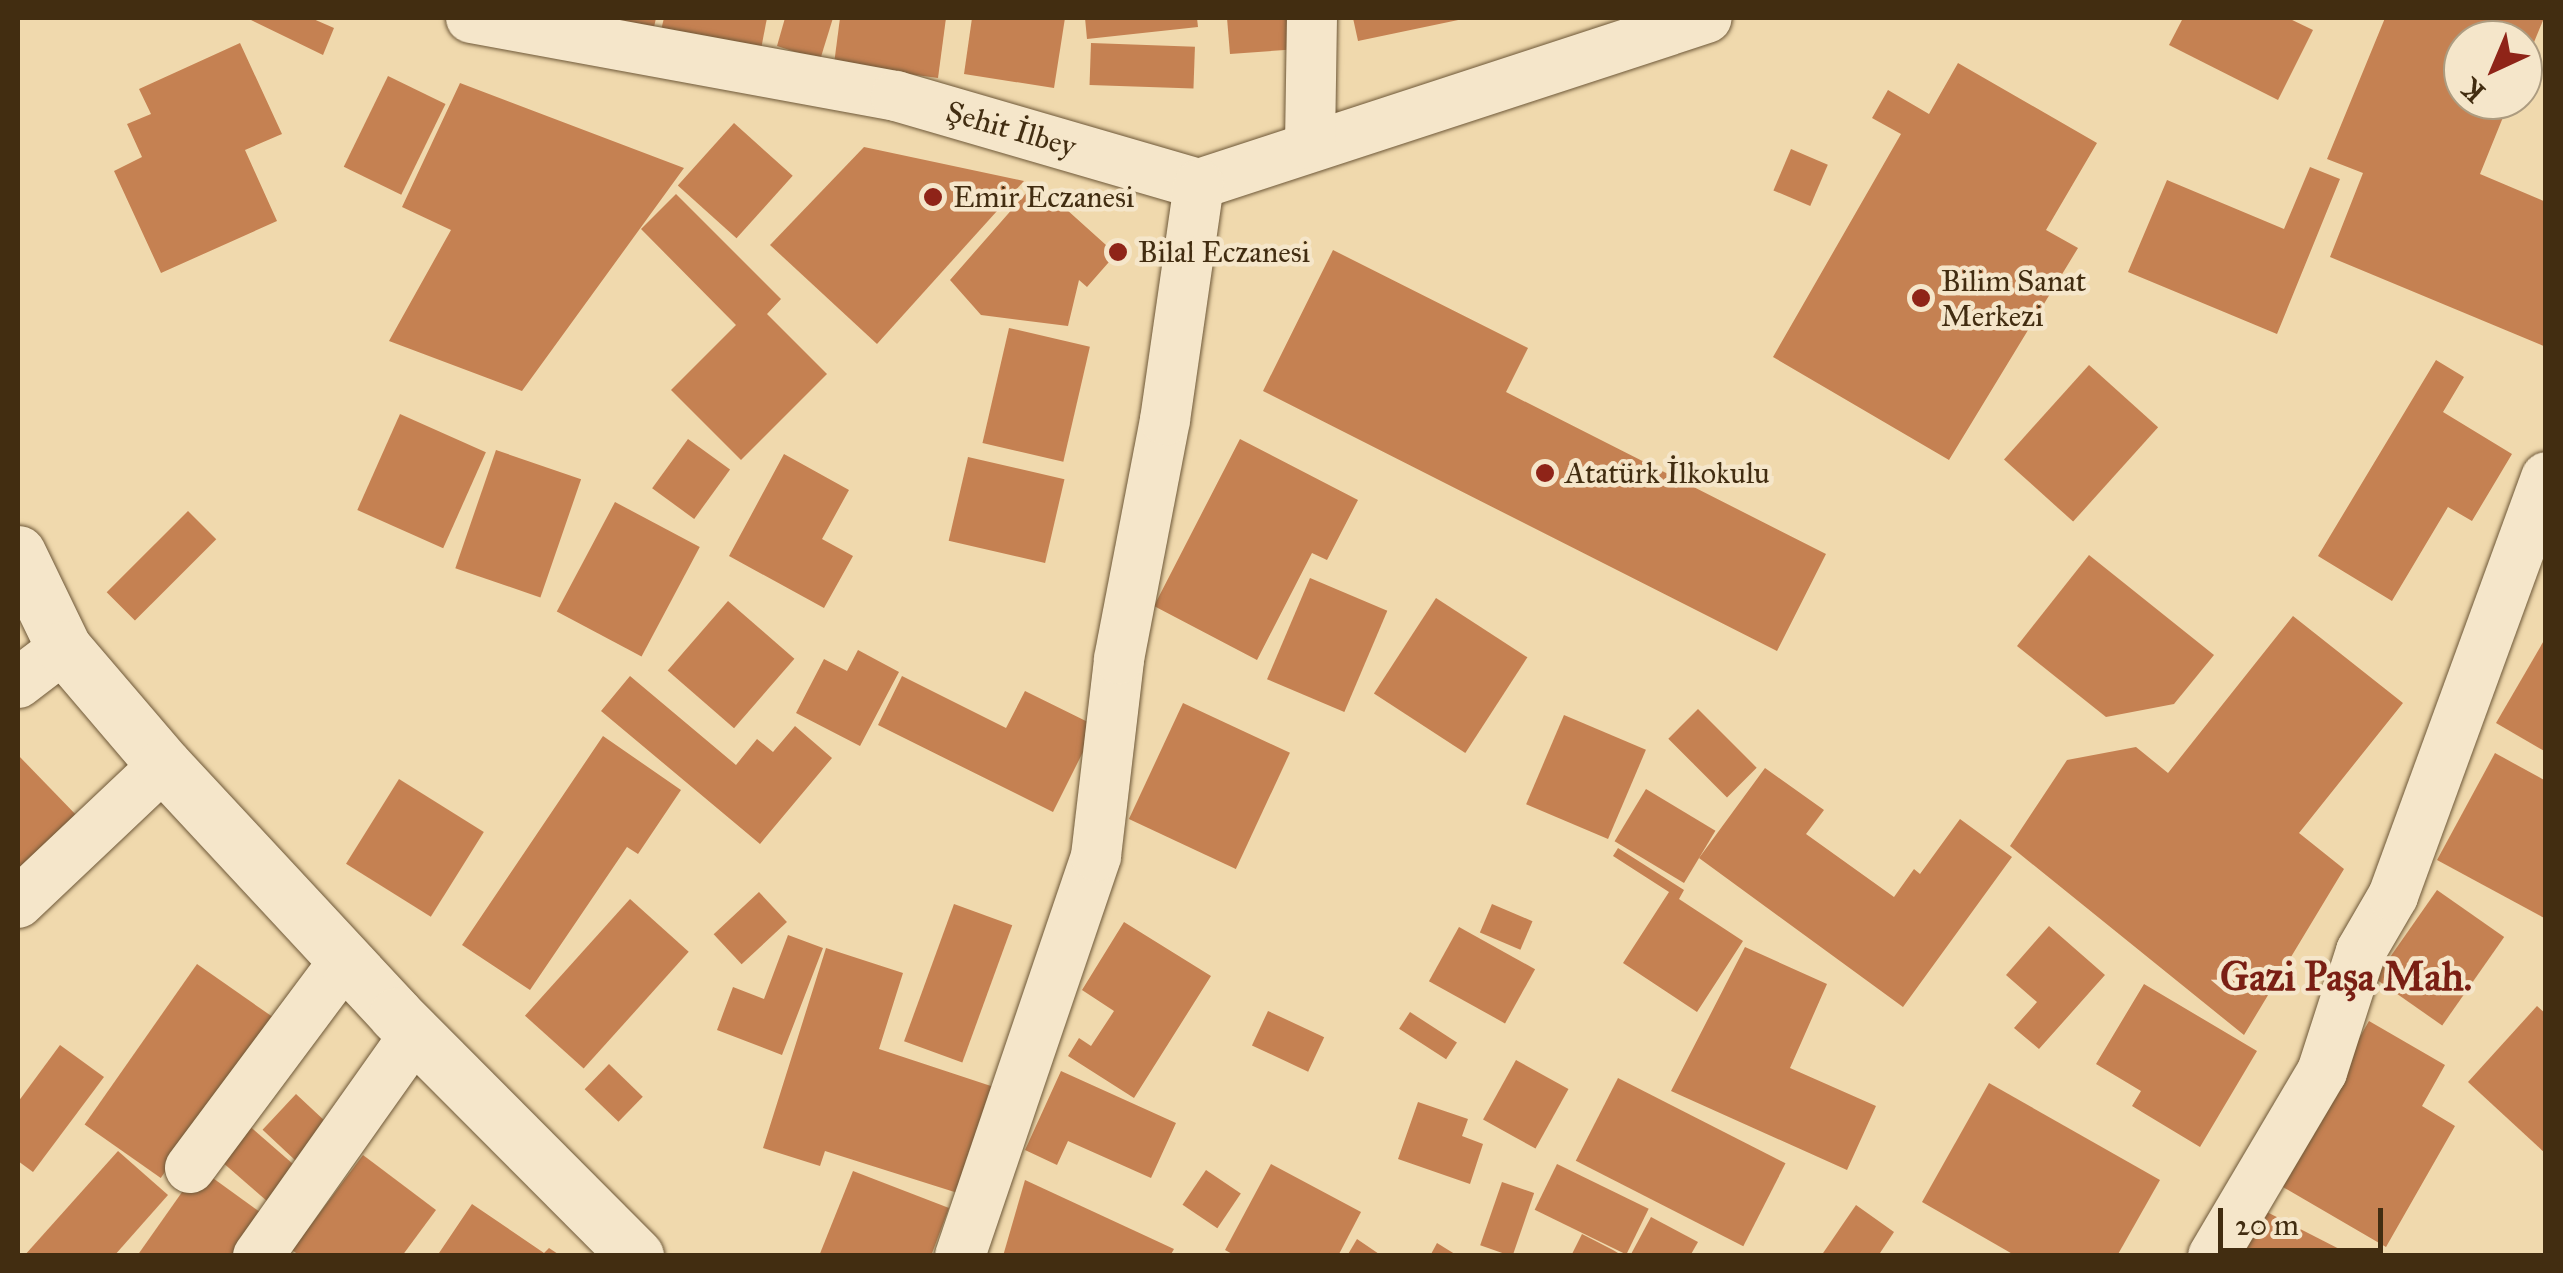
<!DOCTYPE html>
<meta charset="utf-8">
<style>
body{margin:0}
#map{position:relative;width:2563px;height:1273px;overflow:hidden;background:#f0d9ad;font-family:"IM FELL Great Primer",serif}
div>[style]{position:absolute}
.building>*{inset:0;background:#c58152;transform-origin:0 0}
.roads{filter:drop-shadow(0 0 2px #6e5838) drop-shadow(0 0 2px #6e5838)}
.street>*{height:50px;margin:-25px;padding:0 25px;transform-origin:25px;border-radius:25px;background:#f5e6ca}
.secondary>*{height:55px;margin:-27.5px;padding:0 27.5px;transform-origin:27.5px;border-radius:27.5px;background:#f5e6ca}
.dots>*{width:28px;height:28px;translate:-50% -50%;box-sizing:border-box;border:5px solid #f5e6ca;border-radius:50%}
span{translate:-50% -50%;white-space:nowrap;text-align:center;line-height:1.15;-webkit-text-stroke:9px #f5e6ca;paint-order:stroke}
.street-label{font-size:30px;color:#422d11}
.poi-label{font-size:30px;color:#422d11}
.left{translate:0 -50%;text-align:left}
.district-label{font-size:40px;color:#7a1f14;font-weight:700}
.frame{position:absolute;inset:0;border:20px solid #422d11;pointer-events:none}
.north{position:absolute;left:2443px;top:20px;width:100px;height:100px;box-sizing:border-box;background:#f5e6ca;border:2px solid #ad9c80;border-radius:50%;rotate:224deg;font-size:28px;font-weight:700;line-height:40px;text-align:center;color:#422d11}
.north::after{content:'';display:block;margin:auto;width:35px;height:45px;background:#8f2418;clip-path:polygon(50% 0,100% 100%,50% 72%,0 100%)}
.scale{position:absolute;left:2218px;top:1208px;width:165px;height:45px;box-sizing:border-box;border:5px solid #422d11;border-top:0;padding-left:12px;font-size:30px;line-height:35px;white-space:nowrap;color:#422d11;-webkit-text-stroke:8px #f5e6ca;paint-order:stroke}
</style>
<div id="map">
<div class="building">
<i style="clip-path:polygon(247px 18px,311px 18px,334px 28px,323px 55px)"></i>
<i style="clip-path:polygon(555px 18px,656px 18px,651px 41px)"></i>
<i style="clip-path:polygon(664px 18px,767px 18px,761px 49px,661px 30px)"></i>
<i style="clip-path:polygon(785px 18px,833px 18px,820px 60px,777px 46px)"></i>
<i style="clip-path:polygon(840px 18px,946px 18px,938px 78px,834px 64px)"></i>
<i style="clip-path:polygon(972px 18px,1065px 18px,1054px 88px,964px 74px)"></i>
<i style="clip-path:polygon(1085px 18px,1197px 18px,1198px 27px,1087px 39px)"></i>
<i style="clip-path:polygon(1227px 18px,1297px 18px,1299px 49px,1230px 54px)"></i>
<i style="clip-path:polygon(1353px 18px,1462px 18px,1463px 19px,1358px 41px)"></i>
<i style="clip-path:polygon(2183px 18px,2288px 18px,2313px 30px,2278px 100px,2169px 45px)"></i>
<i style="clip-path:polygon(2385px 18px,2544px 18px,2523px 69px,2523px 40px,2463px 40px,2463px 100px,2510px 100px,2480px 174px,2546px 202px,2546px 347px,2330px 257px,2363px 173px,2327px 159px)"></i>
<i style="clip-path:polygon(240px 43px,282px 134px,245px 150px,277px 221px,161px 273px,114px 171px,142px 157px,127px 124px,151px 114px,139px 89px)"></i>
<i style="left:1091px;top:43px;width:104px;height:42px;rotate:2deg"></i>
<i style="clip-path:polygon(1958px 63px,2097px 143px,2046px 230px,2078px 248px,1949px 460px,1773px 357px,1901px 134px,1872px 118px,1888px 90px,1929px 114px)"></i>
<i style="left:388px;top:76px;width:64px;height:101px;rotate:26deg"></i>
<i style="clip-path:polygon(460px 83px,684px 168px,522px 391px,389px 341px,451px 230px,402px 207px)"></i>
<i style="left:734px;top:123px;width:79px;height:84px;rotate:42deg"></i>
<i style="clip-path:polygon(864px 147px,1024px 181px,877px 344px,770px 245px)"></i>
<i style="left:1791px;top:149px;width:40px;height:45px;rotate:23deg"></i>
<i style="clip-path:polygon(2310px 167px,2340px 179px,2277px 334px,2128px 272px,2167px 180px,2284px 229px)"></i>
<i style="clip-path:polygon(1036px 182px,1116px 254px,1087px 287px,1079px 280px,1068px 326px,981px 315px,950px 280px)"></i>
<i style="clip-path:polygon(676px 194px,781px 299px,767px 314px,827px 374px,741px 460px,671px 390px,736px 325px,641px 229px)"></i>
<i style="clip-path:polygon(1333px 250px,1528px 348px,1506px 392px,1826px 554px,1777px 651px,1263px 391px)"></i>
<i style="left:1009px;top:328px;width:83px;height:118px;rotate:13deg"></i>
<i style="clip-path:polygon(2436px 360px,2464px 377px,2443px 412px,2512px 454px,2472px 521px,2448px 507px,2392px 601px,2318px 556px)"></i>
<i style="left:2089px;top:365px;width:93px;height:127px;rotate:42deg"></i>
<i style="left:400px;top:414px;width:94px;height:105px;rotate:24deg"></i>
<i style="left:688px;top:439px;width:52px;height:61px;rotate:36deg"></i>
<i style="clip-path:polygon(1240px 439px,1358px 500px,1327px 560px,1312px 553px,1257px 660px,1154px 606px)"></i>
<i style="left:496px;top:450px;width:90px;height:125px;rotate:19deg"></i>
<i style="clip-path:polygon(784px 454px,849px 490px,822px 539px,853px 556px,824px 608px,729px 556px)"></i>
<i style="left:968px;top:457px;width:99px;height:86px;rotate:13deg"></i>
<i style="left:615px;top:502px;width:96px;height:124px;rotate:28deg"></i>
<i style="left:188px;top:511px;width:40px;height:115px;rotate:45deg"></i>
<i style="clip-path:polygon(2089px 555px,2214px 655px,2174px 704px,2106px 717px,2017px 646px)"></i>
<i style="left:1310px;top:578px;width:84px;height:110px;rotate:23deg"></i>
<i style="left:1436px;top:598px;width:109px;height:114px;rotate:33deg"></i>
<i style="left:728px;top:601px;width:88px;height:92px;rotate:41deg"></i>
<i style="clip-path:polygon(2293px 616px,2403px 703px,2299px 833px,2344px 869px,2244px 1035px,2010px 846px,2067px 760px,2136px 747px,2168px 773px)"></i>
<i style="clip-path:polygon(2546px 637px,2546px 752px,2496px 723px)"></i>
<i style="clip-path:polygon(858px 650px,899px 672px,860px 746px,796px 713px,824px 659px,847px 671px)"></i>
<i style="clip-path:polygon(630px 676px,736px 765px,757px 739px,773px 752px,795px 726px,832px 758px,760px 844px,601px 711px)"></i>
<i style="clip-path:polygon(902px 676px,1006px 728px,1025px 691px,1096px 726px,1053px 812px,878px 725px)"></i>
<i style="left:1183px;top:703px;width:118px;height:128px;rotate:25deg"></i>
<i style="left:1698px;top:709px;width:83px;height:42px;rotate:45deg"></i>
<i style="left:1564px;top:715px;width:89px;height:97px;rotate:23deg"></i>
<i style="clip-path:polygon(603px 736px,681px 790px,638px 854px,627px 847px,530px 990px,462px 945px)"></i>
<i style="clip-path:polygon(2495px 753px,2546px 781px,2546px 919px,2437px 860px)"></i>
<i style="clip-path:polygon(18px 755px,80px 819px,18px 880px)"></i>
<i style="clip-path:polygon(1765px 768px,1824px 810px,1806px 834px,1894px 897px,1914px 869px,1920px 874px,1960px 819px,2012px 857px,1903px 1007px,1699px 858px)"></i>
<i style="left:399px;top:779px;width:100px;height:100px;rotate:32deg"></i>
<i style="left:1646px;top:789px;width:81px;height:61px;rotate:31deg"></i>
<i style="clip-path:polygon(1618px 848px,1684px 890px,1679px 899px,1743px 941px,1697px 1012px,1623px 963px,1669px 892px,1613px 856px)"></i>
<i style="left:2437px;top:890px;width:82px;height:108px;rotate:35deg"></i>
<i style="left:759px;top:892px;width:41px;height:62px;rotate:47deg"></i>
<i style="left:630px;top:899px;width:79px;height:157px;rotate:42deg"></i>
<i style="left:954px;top:904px;width:62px;height:146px;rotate:20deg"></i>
<i style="left:1492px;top:904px;width:44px;height:31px;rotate:23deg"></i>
<i style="clip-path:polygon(1124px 922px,1211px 976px,1134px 1098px,1068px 1056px,1079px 1038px,1091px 1046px,1114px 1011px,1082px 990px)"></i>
<i style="clip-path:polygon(2049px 926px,2105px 975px,2039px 1049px,2014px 1028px,2037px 1002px,2006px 975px)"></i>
<i style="left:1459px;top:927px;width:87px;height:62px;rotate:29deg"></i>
<i style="clip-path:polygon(788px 935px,823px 948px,782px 1055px,717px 1030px,733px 987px,764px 999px)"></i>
<i style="clip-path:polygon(1745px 947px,1827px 984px,1790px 1068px,1876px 1106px,1847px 1170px,1671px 1091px)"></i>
<i style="clip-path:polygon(826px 948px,903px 973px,879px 1049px,997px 1088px,964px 1195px,825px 1151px,820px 1166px,763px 1148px)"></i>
<i style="left:197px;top:964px;width:93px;height:196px;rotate:35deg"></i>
<i style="clip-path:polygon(2144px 984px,2257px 1051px,2200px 1147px,2132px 1106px,2141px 1091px,2096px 1064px)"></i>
<i style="clip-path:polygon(2537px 1006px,2546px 1014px,2546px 1154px,2468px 1082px)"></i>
<i style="left:1268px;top:1011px;width:62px;height:38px;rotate:25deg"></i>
<i style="left:1410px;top:1012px;width:56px;height:20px;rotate:33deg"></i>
<i style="clip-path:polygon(2369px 1021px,2445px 1065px,2422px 1106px,2455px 1126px,2386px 1247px,2276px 1183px)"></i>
<i style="clip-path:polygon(60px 1045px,104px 1077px,33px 1172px,18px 1161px,18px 1102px)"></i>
<i style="left:1516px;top:1060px;width:60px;height:68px;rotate:29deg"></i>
<i style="left:609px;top:1064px;width:47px;height:35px;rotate:44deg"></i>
<i style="clip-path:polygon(1061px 1071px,1176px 1123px,1151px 1178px,1068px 1141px,1057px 1165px,1025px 1150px)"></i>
<i style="left:1618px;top:1078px;width:188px;height:93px;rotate:27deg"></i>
<i style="clip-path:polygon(1989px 1083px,2160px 1180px,2117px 1256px,2016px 1256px,1922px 1202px)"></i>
<i style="left:296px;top:1094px;width:52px;height:49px;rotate:43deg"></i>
<i style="clip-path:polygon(1418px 1102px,1468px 1119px,1462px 1136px,1483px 1144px,1470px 1184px,1398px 1159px)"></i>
<i style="left:239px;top:1117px;width:86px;height:45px;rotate:41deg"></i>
<i style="clip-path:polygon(118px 1151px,168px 1195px,114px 1256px,24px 1256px)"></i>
<i style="clip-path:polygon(363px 1155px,436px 1210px,402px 1256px,300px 1256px,292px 1250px)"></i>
<i style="clip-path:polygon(1271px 1164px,1361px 1212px,1338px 1256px,1236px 1256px,1225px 1250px)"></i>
<i style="left:1557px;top:1164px;width:102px;height:51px;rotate:26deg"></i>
<i style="clip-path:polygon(199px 1168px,264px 1215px,235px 1256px,137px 1256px)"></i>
<i style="left:1206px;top:1170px;width:42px;height:42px;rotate:34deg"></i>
<i style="clip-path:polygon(853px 1171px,949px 1208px,931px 1256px,819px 1256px)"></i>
<i style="clip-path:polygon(1025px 1180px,1174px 1249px,1170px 1256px,1003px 1256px)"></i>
<i style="left:1502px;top:1182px;width:34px;height:67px;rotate:19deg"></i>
<i style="clip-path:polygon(472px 1204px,544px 1253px,549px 1248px,561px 1256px,437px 1256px)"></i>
<i style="clip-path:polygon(1856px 1205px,1894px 1232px,1878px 1256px,1821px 1256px)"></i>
<i style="clip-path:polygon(2259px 1208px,2353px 1256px,2235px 1256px)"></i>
<i style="clip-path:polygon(1651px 1217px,1698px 1242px,1690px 1256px,1630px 1256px)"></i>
<i style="clip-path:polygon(1582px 1234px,1613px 1250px,1623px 1256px,1571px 1256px)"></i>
<i style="clip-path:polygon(1357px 1239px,1382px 1256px,1347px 1256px)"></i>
<i style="clip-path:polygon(1437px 1243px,1458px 1256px,1430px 1256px)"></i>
</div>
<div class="roads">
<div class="street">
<i style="left:471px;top:18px;width:432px;rotate:10.4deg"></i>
<i style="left:896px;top:96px;width:316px;rotate:16.2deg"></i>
<i style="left:1199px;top:184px;width:534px;rotate:-18.1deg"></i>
<i style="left:1310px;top:144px;width:126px;rotate:-89.1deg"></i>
<i style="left:18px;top:683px;width:58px;rotate:-37.3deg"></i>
<i style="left:18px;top:903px;width:201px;rotate:-43.4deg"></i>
<i style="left:190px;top:1168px;width:259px;rotate:-53.3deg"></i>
<i style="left:258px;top:1256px;width:272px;rotate:-54.7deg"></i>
<i style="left:960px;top:1256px;width:422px;rotate:-71.2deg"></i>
<i style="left:1096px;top:856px;width:198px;rotate:-83.3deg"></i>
<i style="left:1119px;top:659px;width:243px;rotate:-79.1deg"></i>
<i style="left:1165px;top:420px;width:238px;rotate:-81.8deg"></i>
<i style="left:2213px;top:1256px;width:214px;rotate:-59.4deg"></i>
<i style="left:2322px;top:1072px;width:127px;rotate:-72.1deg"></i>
<i style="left:2361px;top:951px;width:64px;rotate:-59.8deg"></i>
<i style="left:2393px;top:896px;width:446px;rotate:-69.9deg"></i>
</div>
<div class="secondary">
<i style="left:18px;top:553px;width:106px;rotate:64.2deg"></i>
<i style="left:64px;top:648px;width:154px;rotate:49.5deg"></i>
<i style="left:164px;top:765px;width:341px;rotate:47.1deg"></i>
<i style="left:396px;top:1015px;width:340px;rotate:45.1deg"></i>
</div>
</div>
<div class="dots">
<i style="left:933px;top:197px;background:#8f2418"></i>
<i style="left:1118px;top:252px;background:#8f2418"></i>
<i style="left:1921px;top:298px;background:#8f2418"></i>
<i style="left:1545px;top:473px;background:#8f2418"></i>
</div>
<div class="street-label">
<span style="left:1011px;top:129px;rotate:16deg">Şehit İlbey</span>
</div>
<div class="poi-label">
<span class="left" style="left:953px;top:197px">Emir Eczanesi</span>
<span class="left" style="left:1138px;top:252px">Bilal Eczanesi</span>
<span class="left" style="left:1941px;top:298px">Bilim Sanat<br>Merkezi</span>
<span class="left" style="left:1565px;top:473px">Atatürk İlkokulu</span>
</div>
<div class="district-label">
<span style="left:2346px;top:977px">Gazi Paşa Mah.</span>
</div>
<div class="frame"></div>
<div class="north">K</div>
<div class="scale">20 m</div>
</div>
